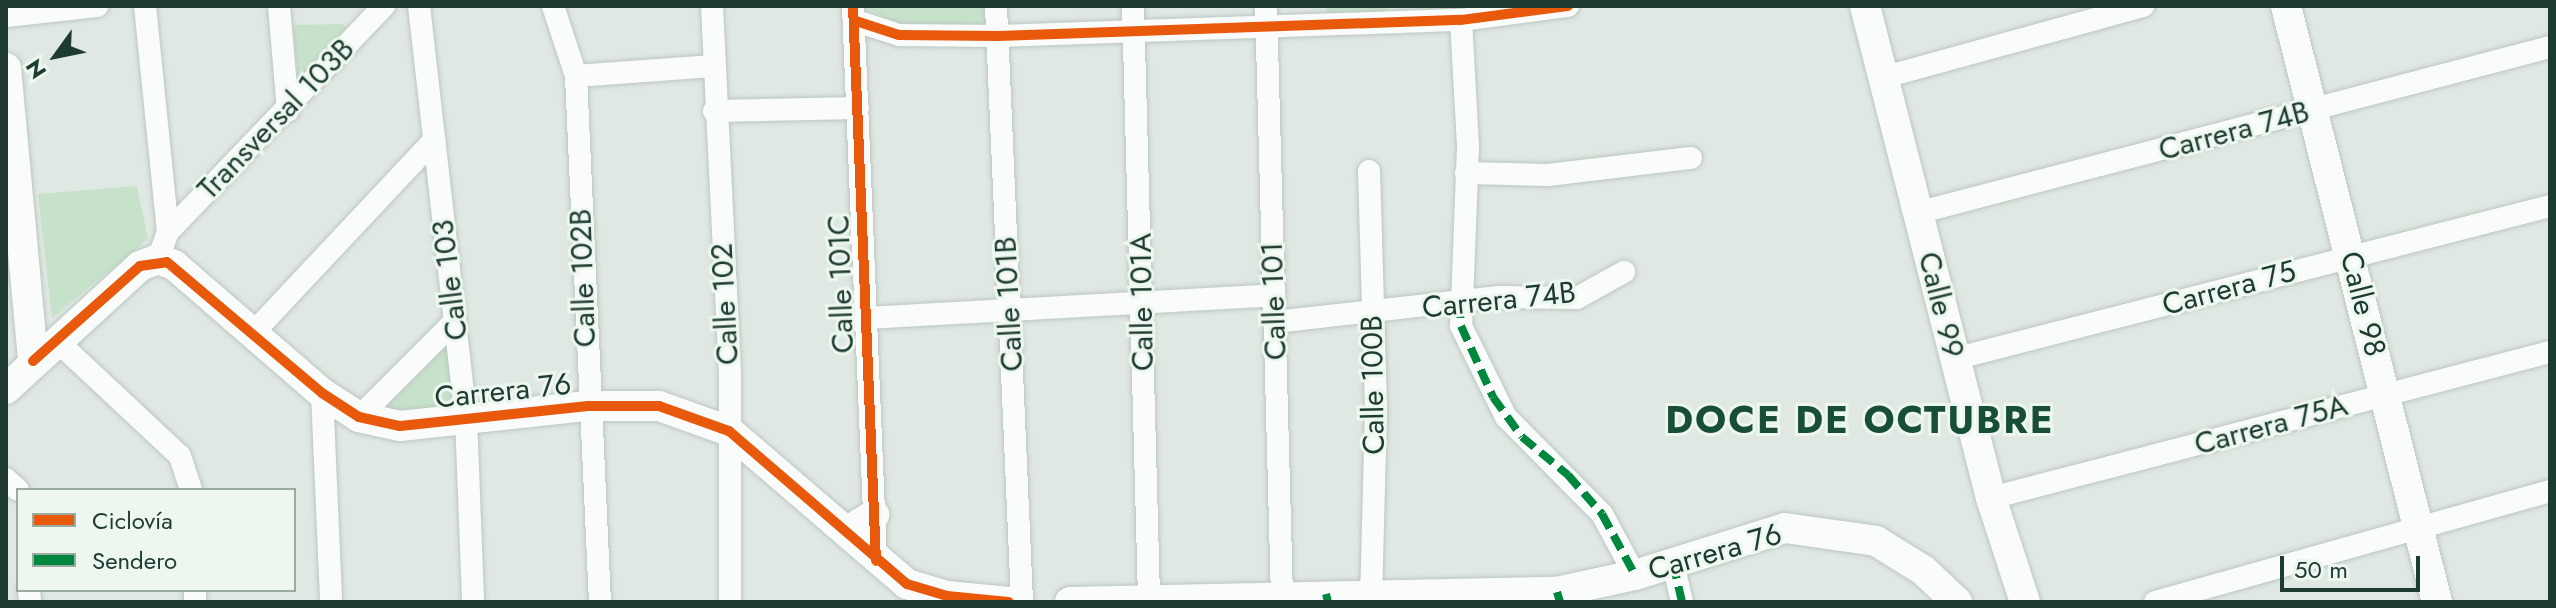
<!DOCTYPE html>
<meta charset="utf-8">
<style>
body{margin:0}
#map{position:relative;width:2556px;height:608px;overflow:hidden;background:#e0e8e3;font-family:Jost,sans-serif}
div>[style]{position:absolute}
.green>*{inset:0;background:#c7e2cb}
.roads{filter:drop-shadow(0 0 2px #bcc7c1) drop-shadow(0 0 2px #bcc7c1)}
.street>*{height:22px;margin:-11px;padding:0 11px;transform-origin:11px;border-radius:11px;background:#fafcfb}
.secondary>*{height:30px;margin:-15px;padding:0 15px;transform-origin:15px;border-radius:15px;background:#fafcfb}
.quiet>*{height:8px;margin-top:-4px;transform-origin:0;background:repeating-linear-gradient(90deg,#00873e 0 16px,transparent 0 24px)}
.cycleway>*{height:10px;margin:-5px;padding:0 5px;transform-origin:5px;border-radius:5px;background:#e8590c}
span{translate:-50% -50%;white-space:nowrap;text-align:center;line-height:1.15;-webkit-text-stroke:6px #edf7f0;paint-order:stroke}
.street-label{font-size:30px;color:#1d3b2e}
.district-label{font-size:38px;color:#184e38;font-weight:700;letter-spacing:2px}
.frame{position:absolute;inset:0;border:8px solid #1d3b2e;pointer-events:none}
.legend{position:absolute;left:16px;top:488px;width:280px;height:104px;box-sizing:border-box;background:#edf7f0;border:2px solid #9aaca2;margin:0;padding:10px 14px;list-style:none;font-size:24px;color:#1d3b2e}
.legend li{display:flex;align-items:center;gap:16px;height:40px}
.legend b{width:40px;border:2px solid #9aaca2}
.north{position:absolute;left:16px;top:16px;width:80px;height:80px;-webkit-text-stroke:6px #edf7f0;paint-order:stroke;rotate:237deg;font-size:22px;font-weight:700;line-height:32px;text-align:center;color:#1d3b2e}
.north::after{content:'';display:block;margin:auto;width:28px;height:36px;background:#1d3b2e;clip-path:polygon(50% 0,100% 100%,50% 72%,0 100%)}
.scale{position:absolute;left:2280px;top:556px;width:140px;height:36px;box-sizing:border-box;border:4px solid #1d3b2e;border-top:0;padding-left:10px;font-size:24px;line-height:28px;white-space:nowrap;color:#1d3b2e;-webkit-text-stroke:6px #edf7f0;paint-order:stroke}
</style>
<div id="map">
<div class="green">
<i style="clip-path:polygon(863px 6px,988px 6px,989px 23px,898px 25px)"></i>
<i style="clip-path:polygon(1326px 6px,1385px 6px,1386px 15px,1326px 17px)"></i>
<i style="clip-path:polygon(343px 24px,347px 29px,298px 78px,293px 25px)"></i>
<i style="clip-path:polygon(137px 186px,148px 239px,52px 318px,38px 194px)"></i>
<i style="clip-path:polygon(448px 336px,455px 419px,367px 414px)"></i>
</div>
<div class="roads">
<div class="street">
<i style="left:145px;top:6px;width:227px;rotate:84.2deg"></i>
<i style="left:279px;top:6px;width:105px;rotate:85.1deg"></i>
<i style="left:419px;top:6px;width:414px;rotate:83.5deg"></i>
<i style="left:466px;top:417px;width:185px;rotate:87.8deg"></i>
<i style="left:553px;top:6px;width:74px;rotate:71.8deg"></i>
<i style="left:576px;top:76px;width:527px;rotate:87.39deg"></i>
<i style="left:712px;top:6px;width:368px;rotate:87.2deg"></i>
<i style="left:730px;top:374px;width:228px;rotate:90deg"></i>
<i style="left:996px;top:6px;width:597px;rotate:87.5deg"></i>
<i style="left:1133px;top:6px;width:592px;rotate:88.45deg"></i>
<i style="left:1266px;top:6px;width:590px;rotate:88.45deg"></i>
<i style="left:853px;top:7px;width:554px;rotate:87.62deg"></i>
<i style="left:6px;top:16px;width:92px;rotate:-6.3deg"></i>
<i style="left:1461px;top:20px;width:127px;rotate:86.8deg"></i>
<i style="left:1468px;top:147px;width:179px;rotate:92.2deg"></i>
<i style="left:1461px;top:326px;width:102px;rotate:63.7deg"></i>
<i style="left:1506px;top:417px;width:136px;rotate:45.3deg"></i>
<i style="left:1602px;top:514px;width:69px;rotate:61.6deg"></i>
<i style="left:856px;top:21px;width:45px;rotate:18deg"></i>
<i style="left:899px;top:35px;width:99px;rotate:0.6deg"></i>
<i style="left:998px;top:36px;width:463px;rotate:-2deg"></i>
<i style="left:1461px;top:20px;width:108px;rotate:-7.5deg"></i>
<i style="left:576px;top:76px;width:137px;rotate:-4.2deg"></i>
<i style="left:1885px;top:77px;width:268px;rotate:-15.4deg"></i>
<i style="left:714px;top:111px;width:144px;rotate:-1.2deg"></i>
<i style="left:1369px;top:171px;width:239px;rotate:88.3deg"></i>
<i style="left:1376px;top:410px;width:189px;rotate:91.5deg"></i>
<i style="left:1466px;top:173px;width:82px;rotate:1.4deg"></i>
<i style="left:1548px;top:175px;width:144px;rotate:-6.8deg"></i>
<i style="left:1917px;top:213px;width:654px;rotate:-14.69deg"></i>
<i style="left:158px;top:259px;width:29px;rotate:-70deg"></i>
<i style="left:168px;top:232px;width:313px;rotate:-46.3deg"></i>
<i style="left:866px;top:318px;width:409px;rotate:-3.2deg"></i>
<i style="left:1275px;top:322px;width:225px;rotate:-6.4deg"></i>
<i style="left:1499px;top:297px;width:78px;rotate:0.7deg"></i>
<i style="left:1577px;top:298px;width:54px;rotate:-29deg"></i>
<i style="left:253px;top:333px;width:265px;rotate:-46.8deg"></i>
<i style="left:57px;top:341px;width:168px;rotate:43.1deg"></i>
<i style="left:180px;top:456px;width:36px;rotate:72deg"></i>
<i style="left:1954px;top:359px;width:615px;rotate:-14.4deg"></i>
<i style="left:322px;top:393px;width:209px;rotate:87.5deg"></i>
<i style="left:359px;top:417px;width:136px;rotate:-45deg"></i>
<i style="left:6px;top:479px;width:16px;rotate:43deg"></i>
<i style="left:1991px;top:498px;width:578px;rotate:-14.64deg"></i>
<i style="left:1673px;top:563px;width:40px;rotate:77deg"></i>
<i style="left:29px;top:590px;width:12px;rotate:85deg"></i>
<i style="left:195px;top:590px;width:12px;rotate:90deg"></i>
<i style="left:2155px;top:602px;width:410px;rotate:-15.7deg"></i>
</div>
<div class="secondary">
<i style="left:1865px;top:6px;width:508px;rotate:75.64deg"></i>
<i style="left:1991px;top:498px;width:109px;rotate:71.9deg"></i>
<i style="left:2286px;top:6px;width:615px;rotate:75.78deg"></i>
<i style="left:6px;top:68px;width:294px;rotate:84.7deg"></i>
<i style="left:6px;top:389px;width:182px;rotate:-42.5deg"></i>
<i style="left:140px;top:266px;width:19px;rotate:-21deg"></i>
<i style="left:158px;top:259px;width:17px;rotate:21deg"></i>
<i style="left:174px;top:265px;width:196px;rotate:40.9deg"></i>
<i style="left:322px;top:393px;width:44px;rotate:33deg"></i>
<i style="left:359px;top:417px;width:42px;rotate:12.4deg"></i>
<i style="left:400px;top:426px;width:189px;rotate:-6.1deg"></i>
<i style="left:588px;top:406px;width:71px"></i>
<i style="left:659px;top:406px;width:74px;rotate:19.7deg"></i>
<i style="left:729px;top:431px;width:235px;rotate:40.7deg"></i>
<i style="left:907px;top:584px;width:42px;rotate:16.7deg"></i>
<i style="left:947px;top:596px;width:62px;rotate:5.5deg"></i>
<i style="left:837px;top:524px;width:13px;rotate:32deg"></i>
<i style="left:848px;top:531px;width:31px;rotate:-32deg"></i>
<i style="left:1070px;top:602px;width:487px;rotate:-1.2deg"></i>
<i style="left:1557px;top:592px;width:80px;rotate:-12.3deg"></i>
<i style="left:1635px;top:575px;width:157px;rotate:-17.4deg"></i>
<i style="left:1785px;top:528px;width:92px;rotate:8.1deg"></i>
<i style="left:1876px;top:541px;width:55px;rotate:31.7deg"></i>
<i style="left:1923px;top:570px;width:47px;rotate:43.3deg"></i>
</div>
</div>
<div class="quiet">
<i style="left:1459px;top:302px;width:24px;rotate:85deg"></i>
<i style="left:1461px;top:326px;width:78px;rotate:65.7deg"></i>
<i style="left:1493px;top:397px;width:49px;rotate:54.1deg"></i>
<i style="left:1522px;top:437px;width:60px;rotate:39.6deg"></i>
<i style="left:1568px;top:475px;width:52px;rotate:48.9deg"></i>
<i style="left:1602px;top:514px;width:69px;rotate:61.6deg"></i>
<i style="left:1673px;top:563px;width:40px;rotate:77deg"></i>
<i style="left:1557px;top:592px;width:10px;rotate:73deg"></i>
<i style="left:1326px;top:594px;width:8px;rotate:76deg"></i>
</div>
<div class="cycleway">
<i style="left:853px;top:6px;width:555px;rotate:87.63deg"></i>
<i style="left:856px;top:21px;width:45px;rotate:18deg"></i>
<i style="left:899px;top:35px;width:99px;rotate:0.6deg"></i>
<i style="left:998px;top:36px;width:463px;rotate:-2deg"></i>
<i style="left:1461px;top:20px;width:108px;rotate:-7.5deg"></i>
<i style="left:33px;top:361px;width:143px;rotate:-41.6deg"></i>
<i style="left:140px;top:266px;width:27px;rotate:-8deg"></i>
<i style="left:167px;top:262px;width:203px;rotate:40.2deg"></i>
<i style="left:322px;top:393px;width:44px;rotate:33deg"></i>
<i style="left:359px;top:417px;width:42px;rotate:12.4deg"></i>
<i style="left:400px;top:426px;width:189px;rotate:-6.1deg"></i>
<i style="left:588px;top:406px;width:71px"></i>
<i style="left:659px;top:406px;width:74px;rotate:19.7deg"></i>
<i style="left:729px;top:431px;width:235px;rotate:40.7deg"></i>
<i style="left:907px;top:584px;width:42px;rotate:16.7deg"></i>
<i style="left:947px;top:596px;width:62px;rotate:5.5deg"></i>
</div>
<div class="street-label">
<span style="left:276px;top:119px;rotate:-46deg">Transversal 103B</span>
<span style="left:2234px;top:131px;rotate:-15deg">Carrera 74B</span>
<span style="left:583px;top:278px;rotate:-92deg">Calle 102B</span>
<span style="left:450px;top:280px;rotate:-97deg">Calle 103</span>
<span style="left:841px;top:284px;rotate:-92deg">Calle 101C</span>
<span style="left:2229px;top:288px;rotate:-15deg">Carrera 75</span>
<span style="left:1499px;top:300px;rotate:-6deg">Carrera 74B</span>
<span style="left:1274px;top:301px;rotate:-92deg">Calle 101</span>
<span style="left:1142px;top:302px;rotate:-91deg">Calle 101A</span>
<span style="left:725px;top:304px;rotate:-93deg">Calle 102</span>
<span style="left:1009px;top:304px;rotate:-93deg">Calle 101B</span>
<span style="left:2363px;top:304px;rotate:76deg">Calle 98</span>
<span style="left:1941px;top:305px;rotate:76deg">Calle 99</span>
<span style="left:1373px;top:385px;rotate:-91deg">Calle 100B</span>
<span style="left:503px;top:391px;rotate:-6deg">Carrera 76</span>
<span style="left:2271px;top:425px;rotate:-15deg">Carrera 75A</span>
<span style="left:1715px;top:552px;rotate:-16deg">Carrera 76</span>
</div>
<div class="district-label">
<span style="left:1860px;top:420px">DOCE DE OCTUBRE</span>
</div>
<div class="frame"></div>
<ul class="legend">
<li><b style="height:10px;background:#e8590c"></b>Ciclovía</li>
<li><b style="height:10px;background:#00873e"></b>Sendero</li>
</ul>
<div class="north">N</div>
<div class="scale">50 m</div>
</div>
